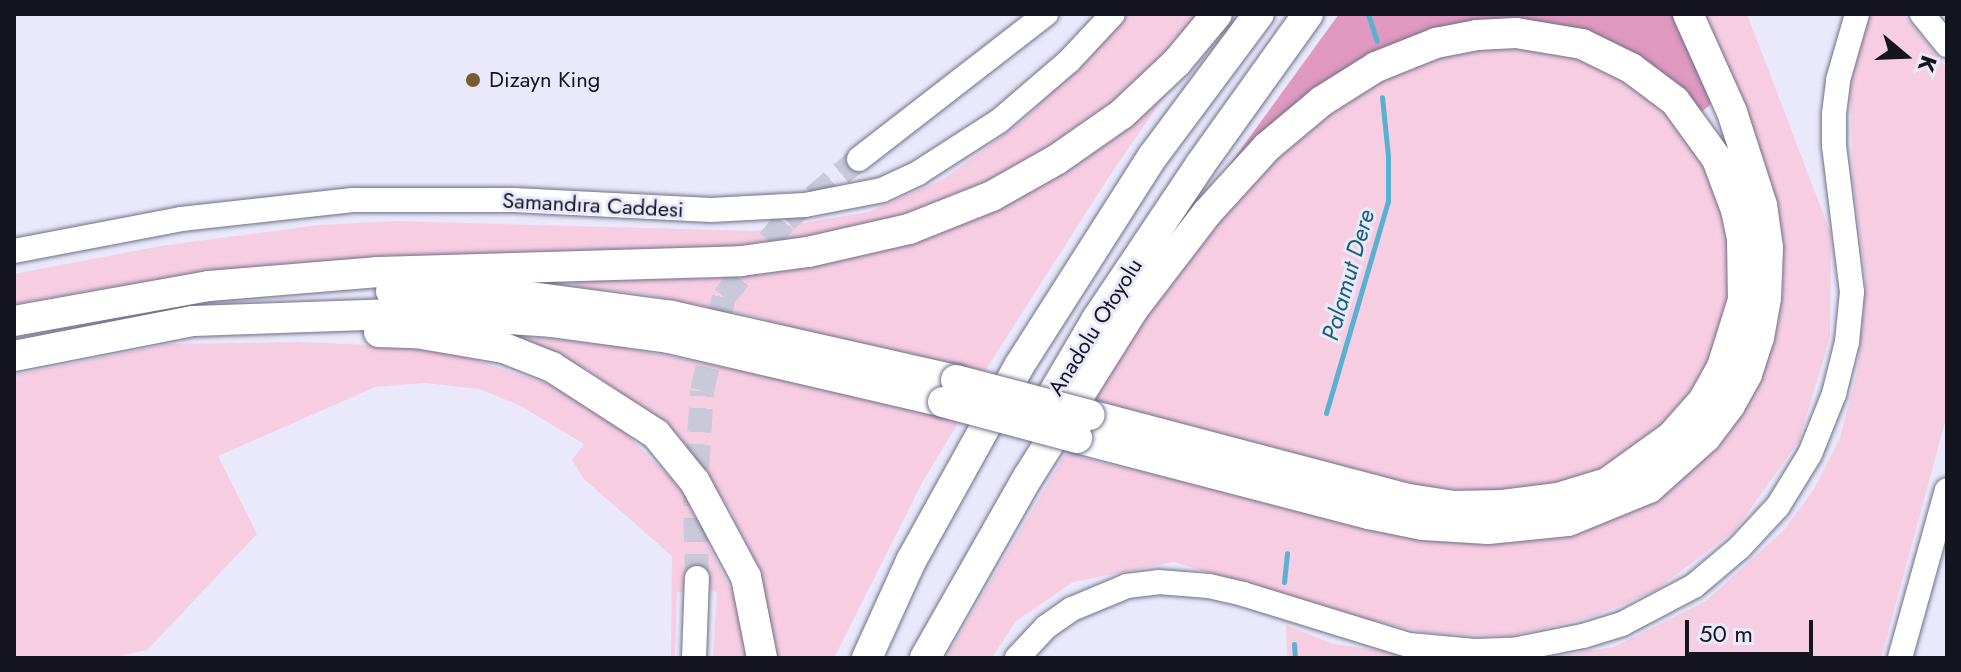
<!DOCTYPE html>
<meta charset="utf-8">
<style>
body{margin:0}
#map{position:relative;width:1961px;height:672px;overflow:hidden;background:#e9e9fb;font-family:Jost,sans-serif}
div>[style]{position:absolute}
.green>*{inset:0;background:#f7cde2}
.forest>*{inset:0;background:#df98be}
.stream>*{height:5px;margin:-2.5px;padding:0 2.5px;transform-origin:2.5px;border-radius:2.5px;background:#58b1d1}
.secondary-tunnel>*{height:24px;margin-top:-12px;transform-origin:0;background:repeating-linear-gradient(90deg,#c9c9da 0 24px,transparent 0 36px)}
.roads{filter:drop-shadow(0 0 2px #6f6f89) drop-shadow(0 0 2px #6f6f89)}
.secondary>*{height:24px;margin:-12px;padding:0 12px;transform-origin:12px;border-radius:12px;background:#fff}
.highway>*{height:30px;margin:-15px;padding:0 15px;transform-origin:15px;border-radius:15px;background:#fff}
.bridges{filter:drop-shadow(0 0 2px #6f6f89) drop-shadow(0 0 2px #6f6f89)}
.highway-bridge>*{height:30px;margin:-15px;padding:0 15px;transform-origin:15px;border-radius:15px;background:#fff}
.dots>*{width:22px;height:22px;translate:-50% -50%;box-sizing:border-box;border:4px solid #e9e9fb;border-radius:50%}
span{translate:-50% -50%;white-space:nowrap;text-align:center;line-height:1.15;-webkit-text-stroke:6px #e9e9fb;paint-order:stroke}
.poi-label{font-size:22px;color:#15151f}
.left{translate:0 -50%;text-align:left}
.street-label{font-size:22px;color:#15151f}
.water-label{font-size:24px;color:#1a6077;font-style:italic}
.frame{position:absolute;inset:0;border:16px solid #15151f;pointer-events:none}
.north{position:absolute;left:1865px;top:16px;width:80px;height:80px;-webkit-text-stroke:6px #e9e9fb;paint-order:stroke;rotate:109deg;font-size:22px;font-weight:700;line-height:32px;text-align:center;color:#15151f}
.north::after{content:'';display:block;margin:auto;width:28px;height:36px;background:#15151f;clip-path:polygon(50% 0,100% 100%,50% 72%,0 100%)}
.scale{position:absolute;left:1685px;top:620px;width:128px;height:36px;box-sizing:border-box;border:4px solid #15151f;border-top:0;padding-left:10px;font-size:24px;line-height:28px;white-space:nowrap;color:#15151f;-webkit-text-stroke:6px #e9e9fb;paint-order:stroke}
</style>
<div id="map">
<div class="green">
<i style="clip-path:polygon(1125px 14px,1203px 14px,1127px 97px,1024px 167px,914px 218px,815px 237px,722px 248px,259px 270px,147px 281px,14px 304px,14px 274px,161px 246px,319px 225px,395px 221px,755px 231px,869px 212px,944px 179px,1025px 119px)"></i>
<i style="clip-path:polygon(1704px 14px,1747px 14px,1831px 234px,1830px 337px,1799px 441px,1735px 530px,1655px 591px,1595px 616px,1512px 636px,1428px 633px,1344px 614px,1174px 562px,1073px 582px,1015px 622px,992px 658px,946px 658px,1065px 454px,1406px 533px,1579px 531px,1620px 516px,1669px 490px,1756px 382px,1778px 324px,1783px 280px,1782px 234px,1766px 165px)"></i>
<i style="clip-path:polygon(1870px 14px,1903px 14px,1947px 68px,1947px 415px,1881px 658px,1542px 658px,1614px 647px,1706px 601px,1784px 530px,1814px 489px,1840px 438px,1857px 372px,1866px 280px,1853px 182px,1850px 88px,1865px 22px)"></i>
<i style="clip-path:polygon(1482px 46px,1530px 46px,1573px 54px,1609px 68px,1672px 114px,1718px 185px,1733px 259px,1723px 339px,1683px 410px,1598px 473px,1553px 488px,1505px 494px,1399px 484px,1088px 401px,1165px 288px,1263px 169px,1352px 94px,1431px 57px)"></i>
<i style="clip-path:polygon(1169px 90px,1112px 172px,983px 374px,768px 323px,767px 319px,644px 294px,576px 287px,574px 281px,713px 278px,780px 270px,882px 247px)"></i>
<i style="clip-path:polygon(499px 333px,614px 346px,745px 371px,959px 421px,922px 483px,834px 658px,776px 658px,757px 565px,728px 506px,685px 446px,664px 423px,587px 369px)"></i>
<i style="clip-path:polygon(299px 342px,395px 346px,463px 356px,560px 388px,621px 429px,678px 485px,735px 598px,747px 658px,713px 658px,717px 592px,711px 591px,707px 583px,686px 582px,682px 592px,677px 592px,675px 656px,671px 657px,672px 556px,584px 479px,572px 460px,584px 444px,519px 405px,479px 389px,425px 383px,375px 387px,218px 456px,257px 534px,147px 650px,109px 658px,14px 658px,14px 375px,169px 344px)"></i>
<i style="clip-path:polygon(1286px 625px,1333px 644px,1433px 658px,1287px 658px)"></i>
</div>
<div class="forest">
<i style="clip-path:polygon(1339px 14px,1675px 14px,1715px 101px,1700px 113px,1614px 46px,1400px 43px,1204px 200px)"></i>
</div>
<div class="stream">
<i style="left:1368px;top:14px;width:28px;rotate:72deg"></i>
<i style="left:1326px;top:413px;width:221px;rotate:-73.7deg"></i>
<i style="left:1388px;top:201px;width:45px;rotate:-90deg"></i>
<i style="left:1388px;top:156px;width:59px;rotate:-95.8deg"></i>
<i style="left:1284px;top:582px;width:29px;rotate:-84deg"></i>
<i style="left:1294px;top:644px;width:14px;rotate:86deg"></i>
</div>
<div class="secondary-tunnel">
<i style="left:697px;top:578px;width:74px;rotate:-91.5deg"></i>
<i style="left:695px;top:504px;width:113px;rotate:-86.5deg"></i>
<i style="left:702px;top:391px;width:97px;rotate:-76.8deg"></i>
<i style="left:724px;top:297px;width:99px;rotate:-51.2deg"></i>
<i style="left:786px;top:220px;width:95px;rotate:-39.9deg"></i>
</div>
<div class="roads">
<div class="secondary">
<i style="left:1922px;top:14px;width:40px;rotate:51deg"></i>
<i style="left:859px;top:159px;width:237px;rotate:-37.8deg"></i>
<i style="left:14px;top:251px;width:170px;rotate:-10.8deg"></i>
<i style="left:181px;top:219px;width:173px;rotate:-6.3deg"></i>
<i style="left:353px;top:200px;width:161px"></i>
<i style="left:514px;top:200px;width:197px;rotate:2.9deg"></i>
<i style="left:711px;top:210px;width:94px;rotate:-3deg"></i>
<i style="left:805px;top:205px;width:78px;rotate:-11deg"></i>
<i style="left:882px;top:190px;width:40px;rotate:-25deg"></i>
<i style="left:918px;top:173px;width:96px;rotate:-32.7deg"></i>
<i style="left:999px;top:121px;width:92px;rotate:-40.6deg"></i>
<i style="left:1069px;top:61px;width:64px;rotate:-46.9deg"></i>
<i style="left:694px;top:658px;width:80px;rotate:-87.9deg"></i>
<i style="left:1017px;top:658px;width:42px;rotate:-46.9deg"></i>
<i style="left:1046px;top:627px;width:32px;rotate:-35deg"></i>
<i style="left:1072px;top:609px;width:60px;rotate:-22.7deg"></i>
<i style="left:1127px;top:586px;width:31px;rotate:-7deg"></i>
<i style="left:1158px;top:582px;width:51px;rotate:4.5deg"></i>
<i style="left:1209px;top:586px;width:35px;rotate:13deg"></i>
<i style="left:1243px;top:594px;width:174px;rotate:17.1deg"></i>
<i style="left:1409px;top:645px;width:66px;rotate:5.2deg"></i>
<i style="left:1475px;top:651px;width:38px;rotate:-2deg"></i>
<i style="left:1513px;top:650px;width:71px;rotate:-11.3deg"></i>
<i style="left:1583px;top:636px;width:41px;rotate:-17.1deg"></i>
<i style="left:1622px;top:624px;width:81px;rotate:-27.8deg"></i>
<i style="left:1694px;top:586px;width:59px;rotate:-40.2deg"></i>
<i style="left:1739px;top:548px;width:57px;rotate:-47.1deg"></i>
<i style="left:1778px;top:506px;width:61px;rotate:-58.4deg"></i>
<i style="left:1810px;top:454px;width:65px;rotate:-68.2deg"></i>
<i style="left:1834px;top:394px;width:54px;rotate:-76deg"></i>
<i style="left:1847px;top:342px;width:50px;rotate:-84.3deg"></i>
<i style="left:1852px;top:292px;width:147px;rotate:-97deg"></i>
<i style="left:1834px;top:146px;width:32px;rotate:-90deg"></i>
<i style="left:1834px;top:114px;width:34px;rotate:-83deg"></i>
<i style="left:1838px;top:80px;width:69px;rotate:-73.9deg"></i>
<i style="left:1900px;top:658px;width:174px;rotate:-74.4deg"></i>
</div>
<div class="highway">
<i style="left:391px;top:291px;width:133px;rotate:2.2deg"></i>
<i style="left:524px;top:296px;width:149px;rotate:7.7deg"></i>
<i style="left:672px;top:316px;width:291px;rotate:12.7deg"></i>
<i style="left:14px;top:321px;width:198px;rotate:-10.2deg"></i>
<i style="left:209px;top:286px;width:170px;rotate:-4.7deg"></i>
<i style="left:378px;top:272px;width:363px;rotate:-1.7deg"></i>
<i style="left:741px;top:261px;width:68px;rotate:-7.7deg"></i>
<i style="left:808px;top:252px;width:104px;rotate:-12.8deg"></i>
<i style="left:909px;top:229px;width:89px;rotate:-21.7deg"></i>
<i style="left:992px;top:196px;width:73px;rotate:-29.4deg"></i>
<i style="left:1056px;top:160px;width:80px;rotate:-34.9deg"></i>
<i style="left:1122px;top:114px;width:76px;rotate:-43.4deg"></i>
<i style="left:1177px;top:62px;width:62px;rotate:-50.2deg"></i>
<i style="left:379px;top:332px;width:37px;rotate:2deg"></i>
<i style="left:416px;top:333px;width:89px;rotate:9.7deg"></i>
<i style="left:504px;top:348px;width:52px;rotate:21.6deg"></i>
<i style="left:552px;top:367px;width:124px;rotate:32.8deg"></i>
<i style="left:656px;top:434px;width:62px;rotate:50.9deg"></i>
<i style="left:695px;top:482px;width:108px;rotate:61.8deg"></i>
<i style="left:746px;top:577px;width:83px;rotate:78.8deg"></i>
<i style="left:14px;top:356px;width:182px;rotate:-11.1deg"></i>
<i style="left:193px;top:321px;width:224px;rotate:-2deg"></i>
<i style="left:417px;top:313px;width:134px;rotate:3.8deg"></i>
<i style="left:551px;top:322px;width:119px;rotate:7.7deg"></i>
<i style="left:669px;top:338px;width:281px;rotate:13.1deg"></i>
<i style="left:1040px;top:416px;width:113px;rotate:-59.6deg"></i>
<i style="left:1097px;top:319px;width:185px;rotate:-56.2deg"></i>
<i style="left:1200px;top:165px;width:186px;rotate:-54.4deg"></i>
<i style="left:1077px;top:438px;width:302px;rotate:14.6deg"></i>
<i style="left:1369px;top:514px;width:55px;rotate:11.5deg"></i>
<i style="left:1423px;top:525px;width:65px;rotate:3.5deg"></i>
<i style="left:1488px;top:529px;width:80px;rotate:-5.7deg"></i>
<i style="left:1568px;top:521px;width:87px;rotate:-22.2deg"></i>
<i style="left:1649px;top:488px;width:76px;rotate:-41.8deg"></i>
<i style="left:1706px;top:437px;width:40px;rotate:-53deg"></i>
<i style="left:1730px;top:405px;width:35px;rotate:-61deg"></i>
<i style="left:1747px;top:374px;width:38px;rotate:-72deg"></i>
<i style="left:1759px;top:338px;width:41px;rotate:-80.1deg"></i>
<i style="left:1766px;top:298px;width:50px;rotate:-87.7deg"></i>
<i style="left:1768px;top:248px;width:43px;rotate:-97.9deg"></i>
<i style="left:1762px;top:205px;width:98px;rotate:-107.9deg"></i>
<i style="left:1732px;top:112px;width:107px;rotate:-114.2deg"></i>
<i style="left:867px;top:658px;width:107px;rotate:-65.6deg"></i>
<i style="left:911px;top:561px;width:223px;rotate:-61deg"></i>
<i style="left:1019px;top:366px;width:249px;rotate:-57.5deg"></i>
<i style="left:1153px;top:156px;width:177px;rotate:-53.3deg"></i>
<i style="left:925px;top:658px;width:208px;rotate:-60.4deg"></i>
<i style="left:1028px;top:477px;width:199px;rotate:-57.9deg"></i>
<i style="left:1134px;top:308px;width:120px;rotate:-52.5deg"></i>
<i style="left:1207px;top:213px;width:89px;rotate:-47.7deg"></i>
<i style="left:1267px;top:147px;width:72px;rotate:-39.9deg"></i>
<i style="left:1322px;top:101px;width:64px;rotate:-32.2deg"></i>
<i style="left:1376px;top:67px;width:65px;rotate:-21.8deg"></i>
<i style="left:1436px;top:43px;width:42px;rotate:-11deg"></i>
<i style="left:1477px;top:35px;width:39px;rotate:-3deg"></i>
<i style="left:1516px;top:33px;width:67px;rotate:9.5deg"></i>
<i style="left:1582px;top:44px;width:55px;rotate:26.1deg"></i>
<i style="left:1631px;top:68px;width:55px;rotate:36.9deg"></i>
<i style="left:1675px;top:101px;width:72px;rotate:54.1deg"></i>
<i style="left:1717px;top:159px;width:54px;rotate:69.6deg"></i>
<i style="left:1736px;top:210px;width:30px;rotate:78deg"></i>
<i style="left:1742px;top:239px;width:61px;rotate:89.1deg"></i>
<i style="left:1743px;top:300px;width:70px;rotate:107.4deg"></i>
<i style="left:1722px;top:367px;width:39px;rotate:119deg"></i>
<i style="left:1703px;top:401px;width:48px;rotate:131.6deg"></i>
<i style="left:1671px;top:437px;width:79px;rotate:144.3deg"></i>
<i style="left:1607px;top:483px;width:51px;rotate:163deg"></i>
<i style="left:1558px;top:498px;width:56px;rotate:172.9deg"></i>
<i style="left:1502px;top:505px;width:48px;rotate:178.8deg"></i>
<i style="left:1454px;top:506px;width:47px;rotate:-171.3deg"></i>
<i style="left:1408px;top:499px;width:330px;rotate:-165.2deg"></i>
</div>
</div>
<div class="bridges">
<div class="highway-bridge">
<i style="left:956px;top:380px;width:138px;rotate:14.7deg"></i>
<i style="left:943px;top:402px;width:139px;rotate:15deg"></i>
</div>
</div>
<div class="dots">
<i style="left:473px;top:80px;background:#775c2e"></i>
</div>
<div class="poi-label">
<span class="left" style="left:489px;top:80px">Dizayn King</span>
</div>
<div class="street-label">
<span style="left:593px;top:205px;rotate:3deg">Samandıra Caddesi</span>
<span style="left:1095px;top:327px;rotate:-58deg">Anadolu Otoyolu</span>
</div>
<div class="water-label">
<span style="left:1348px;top:275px;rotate:-74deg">Palamut Dere</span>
</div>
<div class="frame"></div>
<div class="north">K</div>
<div class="scale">50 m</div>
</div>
